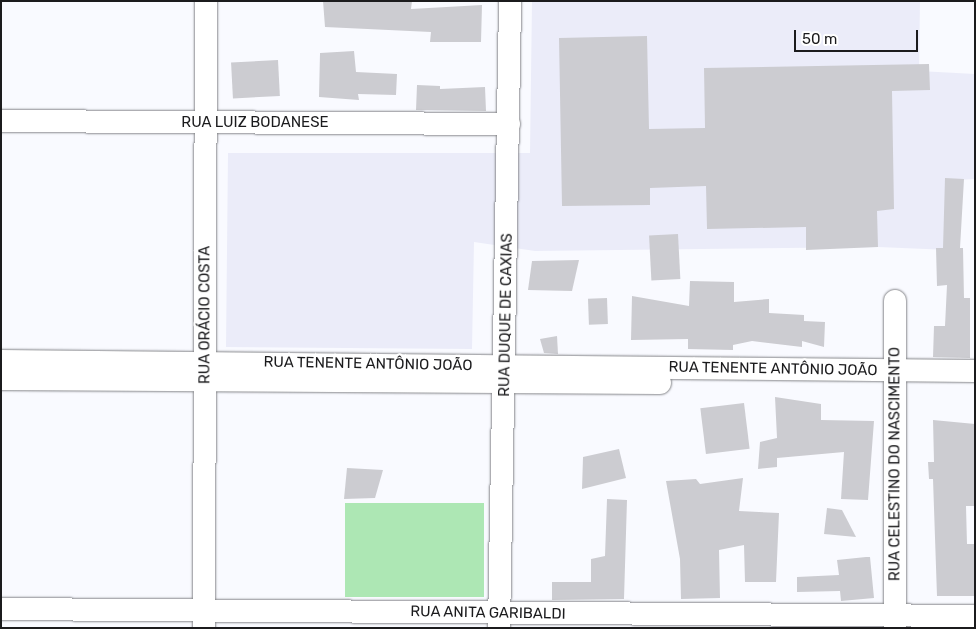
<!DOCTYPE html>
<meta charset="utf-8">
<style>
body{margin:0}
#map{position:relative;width:976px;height:629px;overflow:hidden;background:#f9faff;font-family:Rubik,sans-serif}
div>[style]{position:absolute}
.built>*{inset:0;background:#ebecf9}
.green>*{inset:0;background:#ade7b4;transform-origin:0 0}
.building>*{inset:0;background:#ccccd1;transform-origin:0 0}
.roads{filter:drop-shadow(0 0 1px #848589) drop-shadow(0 0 1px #848589)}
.minor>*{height:22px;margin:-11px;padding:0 11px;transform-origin:11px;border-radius:11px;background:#fff}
span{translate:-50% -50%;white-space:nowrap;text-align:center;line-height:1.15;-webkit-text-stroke:4.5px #fff;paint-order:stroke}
.street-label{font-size:15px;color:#1b1b1d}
.frame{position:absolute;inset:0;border:2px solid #1b1b1d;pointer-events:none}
.scale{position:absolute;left:794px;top:30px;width:124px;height:22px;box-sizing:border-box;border:2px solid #1b1b1d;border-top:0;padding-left:6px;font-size:15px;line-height:18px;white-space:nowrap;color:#1b1b1d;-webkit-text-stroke:4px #fff;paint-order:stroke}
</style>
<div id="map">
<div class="built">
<i style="clip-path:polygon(532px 1px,920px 1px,919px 71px,975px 74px,975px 179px,957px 180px,950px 250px,878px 247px,535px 251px,474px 242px,472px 349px,226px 347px,228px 153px,530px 153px)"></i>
</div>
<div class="green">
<i style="left:345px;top:503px;width:139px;height:94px"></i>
</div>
<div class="building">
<i style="clip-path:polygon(323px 1px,412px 1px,411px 9px,482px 5px,481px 42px,430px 42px,431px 32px,325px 27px)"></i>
<i style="clip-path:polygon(647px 36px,649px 129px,705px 128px,704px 68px,929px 64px,930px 90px,892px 91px,894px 209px,877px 211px,878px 247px,806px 250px,806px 227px,707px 229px,706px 186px,650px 188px,650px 205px,562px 206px,559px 38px)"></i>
<i style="clip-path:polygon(354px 51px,356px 72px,397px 74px,396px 95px,358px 94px,359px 100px,319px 97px,320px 53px)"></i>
<i style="left:278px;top:60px;width:36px;height:47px;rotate:87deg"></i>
<i style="clip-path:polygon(417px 85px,440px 86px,440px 89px,485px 87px,486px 111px,416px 110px)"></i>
<i style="clip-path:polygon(945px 178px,964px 179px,960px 248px,963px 248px,964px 298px,970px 298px,970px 358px,933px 357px,934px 326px,945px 326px,947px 285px,937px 286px,936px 248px,943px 248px)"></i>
<i style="left:678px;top:234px;width:45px;height:29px;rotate:87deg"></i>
<i style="clip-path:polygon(579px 260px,572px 291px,528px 290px,532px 261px)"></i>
<i style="clip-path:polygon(690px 281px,734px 282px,734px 302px,769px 299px,769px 313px,804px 315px,804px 321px,825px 322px,824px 347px,802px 341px,802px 347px,752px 341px,733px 345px,733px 350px,688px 349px,688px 339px,631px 340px,632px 296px,689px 306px)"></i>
<i style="left:607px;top:298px;width:26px;height:19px;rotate:88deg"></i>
<i style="clip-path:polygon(557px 336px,558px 354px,544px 353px,540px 339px)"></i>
<i style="clip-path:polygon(775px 397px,821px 404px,821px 420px,874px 421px,868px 500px,841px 499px,844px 452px,777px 458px,777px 467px,758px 469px,760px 442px,777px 438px)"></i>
<i style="left:744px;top:403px;width:46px;height:44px;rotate:83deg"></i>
<i style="clip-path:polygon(933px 420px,975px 424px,975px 506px,966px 506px,967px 544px,975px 544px,975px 596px,937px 596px,933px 479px,929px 479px,928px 462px,934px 462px)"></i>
<i style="clip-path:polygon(619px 449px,626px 478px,582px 489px,583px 457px)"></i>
<i style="clip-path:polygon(347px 468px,383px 470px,375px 498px,344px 499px)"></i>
<i style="clip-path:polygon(743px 478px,739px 511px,779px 513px,776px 582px,745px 582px,744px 545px,719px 550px,720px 598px,681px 599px,680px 559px,666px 481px,696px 479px,700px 484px)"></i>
<i style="clip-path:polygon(607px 499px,627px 500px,624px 599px,552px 600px,552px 582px,591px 582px,591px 559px,605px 556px)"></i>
<i style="clip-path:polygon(827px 508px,842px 510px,856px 537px,824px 534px)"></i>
<i style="clip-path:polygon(866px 557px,870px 557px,874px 598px,841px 601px,840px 591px,797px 592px,797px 577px,839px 575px,837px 560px)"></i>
</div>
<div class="roads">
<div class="minor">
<i style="left:1px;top:121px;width:508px;rotate:0.34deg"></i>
<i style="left:895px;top:301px;width:327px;rotate:90deg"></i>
<i style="left:1px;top:361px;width:974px;rotate:0.59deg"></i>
<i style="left:1px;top:379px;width:659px;rotate:0.35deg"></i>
<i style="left:1px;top:609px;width:974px;rotate:0.41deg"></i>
<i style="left:204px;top:628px;width:627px;rotate:-89.82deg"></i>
<i style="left:499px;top:628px;width:627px;rotate:-88.99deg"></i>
</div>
</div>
<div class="street-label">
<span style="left:255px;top:123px">RUA LUIZ BODANESE</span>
<span style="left:205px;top:315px;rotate:-90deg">RUA ORÁCIO COSTA</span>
<span style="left:506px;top:315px;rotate:-89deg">RUA DUQUE DE CAXIAS</span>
<span style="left:368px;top:364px;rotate:1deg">RUA TENENTE ANTÔNIO JOÃO</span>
<span style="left:773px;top:369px;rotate:1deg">RUA TENENTE ANTÔNIO JOÃO</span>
<span style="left:895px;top:464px;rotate:-90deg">RUA CELESTINO DO NASCIMENTO</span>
<span style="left:488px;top:613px;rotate:1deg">RUA ANITA GARIBALDI</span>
</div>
<div class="frame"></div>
<div class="scale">50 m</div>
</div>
